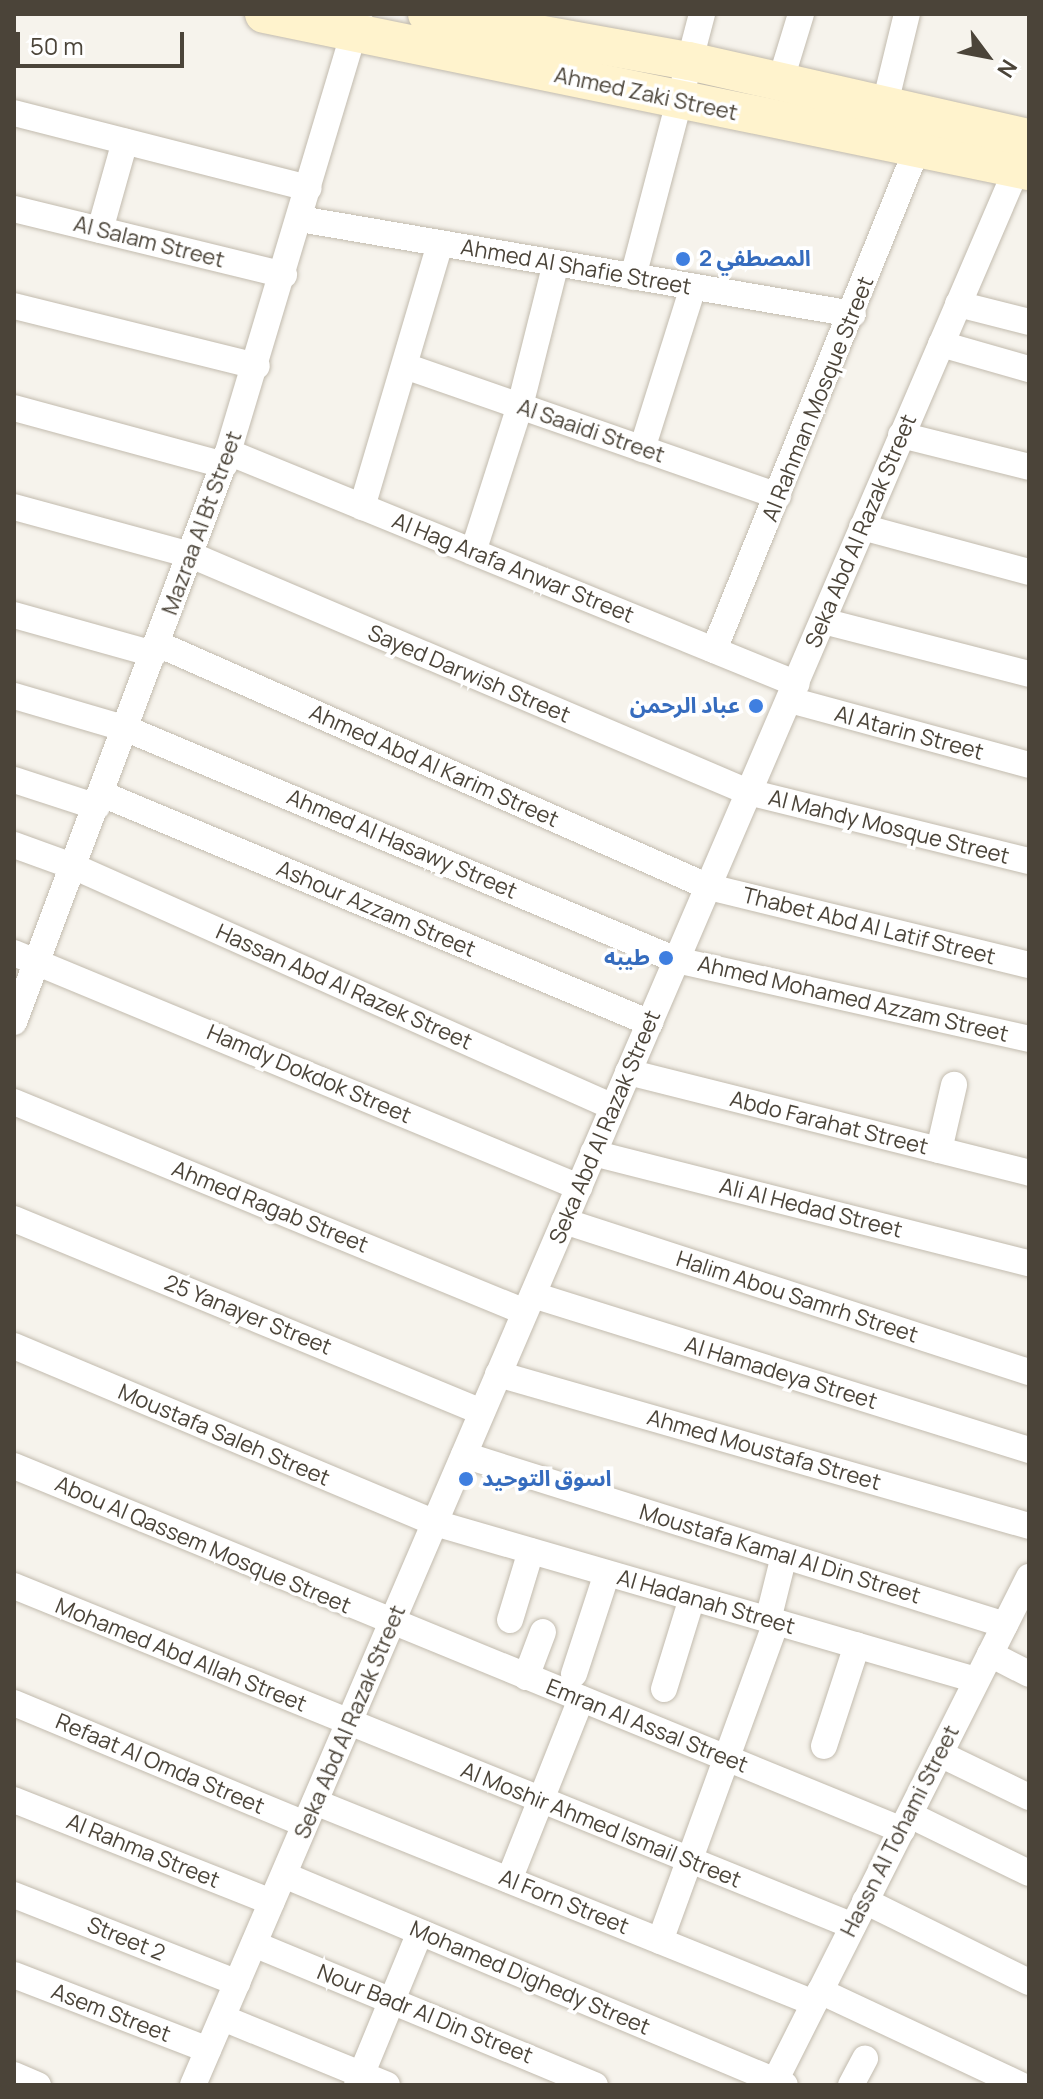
<!DOCTYPE html>
<meta charset="utf-8">
<style>
body{margin:0}
#map{position:relative;width:1043px;height:2099px;overflow:hidden;background:#f6f3ec;font-family:Manrope,"Noto Sans Arabic",sans-serif}
div>[style]{position:absolute}
.roads{filter:drop-shadow(0 0 2px #c2bbae) drop-shadow(0 0 2px #c2bbae)}
.street>*{height:26px;margin:-13px;padding:0 13px;transform-origin:13px;border-radius:13px;background:#fff}
.secondary>*{height:38px;margin:-19px;padding:0 19px;transform-origin:19px;border-radius:19px;background:#fff3cd}
.dots>*{width:22px;height:22px;translate:-50% -50%;box-sizing:border-box;border:4px solid #fff;border-radius:50%}
span{translate:-50% -50%;white-space:nowrap;text-align:center;line-height:1.15;-webkit-text-stroke:7px #fff;paint-order:stroke}
.street-label{font-size:22px;color:#4b4439}
.shop-label{font-size:22px;color:#366cbe;font-weight:700}
.left{translate:0 -50%;text-align:left}
.right{translate:-100% -50%;text-align:right}
.frame{position:absolute;inset:0;border:16px solid #4b4439;pointer-events:none}
.north{position:absolute;left:947px;top:16px;width:80px;height:80px;-webkit-text-stroke:6px #fff;paint-order:stroke;rotate:122deg;font-size:22px;font-weight:700;line-height:32px;text-align:center;color:#4b4439}
.north::after{content:'';display:block;margin:auto;width:28px;height:36px;background:#4b4439;clip-path:polygon(50% 0,100% 100%,50% 72%,0 100%)}
.scale{position:absolute;left:16px;top:32px;width:168px;height:36px;box-sizing:border-box;border:4px solid #4b4439;border-top:0;padding-left:10px;font-size:24px;line-height:28px;white-space:nowrap;color:#4b4439;-webkit-text-stroke:6px #fff;paint-order:stroke}
</style>
<div id="map">
<div class="roads">
<div class="street">
<i style="left:779px;top:86px;width:75px;rotate:-73deg"></i>
<i style="left:884px;top:108px;width:97px;rotate:-76.3deg"></i>
<i style="left:14px;top:113px;width:304px;rotate:14.3deg"></i>
<i style="left:14px;top:209px;width:278px;rotate:13.7deg"></i>
<i style="left:300px;top:219px;width:561px;rotate:9.75deg"></i>
<i style="left:100px;top:230px;width:92px;rotate:-74.3deg"></i>
<i style="left:633px;top:277px;width:272px;rotate:-75.3deg"></i>
<i style="left:958px;top:304px;width:73px;rotate:14.2deg"></i>
<i style="left:14px;top:306px;width:250px;rotate:13.9deg"></i>
<i style="left:941px;top:344px;width:91px;rotate:15.9deg"></i>
<i style="left:405px;top:366px;width:395px;rotate:19.2deg"></i>
<i style="left:14px;top:408px;width:218px;rotate:15.2deg"></i>
<i style="left:901px;top:435px;width:132px;rotate:14deg"></i>
<i style="left:642px;top:449px;width:170px;rotate:-72.5deg"></i>
<i style="left:228px;top:452px;width:614px;rotate:22.18deg"></i>
<i style="left:14px;top:507px;width:183px;rotate:15.2deg"></i>
<i style="left:191px;top:555px;width:605px;rotate:23.05deg"></i>
<i style="left:748px;top:792px;width:289px;rotate:13.8deg"></i>
<i style="left:362px;top:507px;width:274px;rotate:-73.5deg"></i>
<i style="left:862px;top:527px;width:173px;rotate:15.1deg"></i>
<i style="left:473px;top:552px;width:153px;rotate:-72.2deg"></i>
<i style="left:520px;top:406px;width:147px;rotate:-75.9deg"></i>
<i style="left:14px;top:615px;width:145px;rotate:15.6deg"></i>
<i style="left:823px;top:621px;width:213px;rotate:14.4deg"></i>
<i style="left:158px;top:644px;width:602px;rotate:23.8deg"></i>
<i style="left:709px;top:887px;width:329px;rotate:13.7deg"></i>
<i style="left:714px;top:650px;width:544px;rotate:-67.96deg"></i>
<i style="left:14px;top:696px;width:118px;rotate:16.3deg"></i>
<i style="left:127px;top:729px;width:596px;rotate:22.82deg"></i>
<i style="left:676px;top:960px;width:362px;rotate:12.6deg"></i>
<i style="left:790px;top:700px;width:248px;rotate:15.2deg"></i>
<i style="left:14px;top:780px;width:87px;rotate:18deg"></i>
<i style="left:102px;top:794px;width:594px;rotate:22.68deg"></i>
<i style="left:14px;top:845px;width:65px;rotate:19.8deg"></i>
<i style="left:75px;top:867px;width:589px;rotate:24.04deg"></i>
<i style="left:14px;top:953px;width:612px;rotate:22.5deg"></i>
<i style="left:14px;top:1022px;width:609px;rotate:-69.42deg"></i>
<i style="left:228px;top:452px;width:457px;rotate:-73.3deg"></i>
<i style="left:628px;top:1072px;width:414px;rotate:14.1deg"></i>
<i style="left:14px;top:1102px;width:552px;rotate:22.34deg"></i>
<i style="left:939px;top:1150px;width:67px;rotate:-77deg"></i>
<i style="left:593px;top:1153px;width:450px;rotate:14.2deg"></i>
<i style="left:14px;top:1219px;width:506px;rotate:22.41deg"></i>
<i style="left:564px;top:1221px;width:489px;rotate:18deg"></i>
<i style="left:533px;top:1295px;width:520px;rotate:17.35deg"></i>
<i style="left:14px;top:1346px;width:457px;rotate:22.8deg"></i>
<i style="left:435px;top:1523px;width:563px;rotate:16.18deg"></i>
<i style="left:498px;top:1374px;width:552px;rotate:15.97deg"></i>
<i style="left:464px;top:1455px;width:567px;rotate:17.44deg"></i>
<i style="left:14px;top:1466px;width:960px;rotate:22.29deg"></i>
<i style="left:14px;top:1586px;width:905px;rotate:22.06deg"></i>
<i style="left:510px;top:1620px;width:72px;rotate:-73.1deg"></i>
<i style="left:768px;top:1620px;width:66px;rotate:-76deg"></i>
<i style="left:990px;top:1654px;width:44px;rotate:27.1deg"></i>
<i style="left:574px;top:1674px;width:106px;rotate:-71.9deg"></i>
<i style="left:526px;top:1677px;width:48px;rotate:-69.3deg"></i>
<i style="left:664px;top:1689px;width:95px;rotate:-72.9deg"></i>
<i style="left:14px;top:1703px;width:315px;rotate:22.6deg"></i>
<i style="left:824px;top:1746px;width:106px;rotate:-71.9deg"></i>
<i style="left:940px;top:1754px;width:99px;rotate:25.8deg"></i>
<i style="left:14px;top:1800px;width:277px;rotate:21.6deg"></i>
<i style="left:315px;top:1802px;width:538px;rotate:21.94deg"></i>
<i style="left:910px;top:1815px;width:132px;rotate:26deg"></i>
<i style="left:284px;top:1875px;width:543px;rotate:22.74deg"></i>
<i style="left:509px;top:1880px;width:195px;rotate:-68.3deg"></i>
<i style="left:14px;top:1895px;width:240px;rotate:21.5deg"></i>
<i style="left:865px;top:1901px;width:183px;rotate:26.3deg"></i>
<i style="left:660px;top:1941px;width:339px;rotate:-70deg"></i>
<i style="left:254px;top:1944px;width:369px;rotate:22.5deg"></i>
<i style="left:14px;top:1975px;width:208px;rotate:21.1deg"></i>
<i style="left:820px;top:1991px;width:222px;rotate:25.1deg"></i>
<i style="left:223px;top:2018px;width:177px;rotate:22.2deg"></i>
<i style="left:14px;top:2075px;width:26px;rotate:23deg"></i>
<i style="left:193px;top:2085px;width:2087px;rotate:-66.74deg"></i>
<i style="left:357px;top:2085px;width:165px;rotate:-67.6deg"></i>
<i style="left:773px;top:2085px;width:569px;rotate:-63.25deg"></i>
<i style="left:851px;top:2085px;width:30px;rotate:-62deg"></i>
</div>
<div class="secondary">
<i style="left:264px;top:14px;width:781px;rotate:11.6deg"></i>
<i style="left:427px;top:14px;width:266px;rotate:10.2deg"></i>
<i style="left:689px;top:61px;width:349px;rotate:12.8deg"></i>
</div>
</div>
<div class="dots">
<i style="left:683px;top:259px;background:#3f7fe0"></i>
<i style="left:756px;top:706px;background:#3f7fe0"></i>
<i style="left:666px;top:958px;background:#3f7fe0"></i>
<i style="left:466px;top:1479px;background:#3f7fe0"></i>
</div>
<div class="street-label">
<span style="left:646px;top:94px;rotate:12deg">Ahmed Zaki Street</span>
<span style="left:149px;top:242px;rotate:14deg">Al Salam Street</span>
<span style="left:576px;top:267px;rotate:10deg">Ahmed Al Shafie Street</span>
<span style="left:818px;top:399px;rotate:-68deg">Al Rahman Mosque Street</span>
<span style="left:591px;top:431px;rotate:19deg">Al Saaidi Street</span>
<span style="left:202px;top:523px;rotate:-70deg">Mazraa Al Bt Street</span>
<span style="left:861px;top:531px;rotate:-67deg">Seka Abd Al Razak Street</span>
<span style="left:513px;top:568px;rotate:22deg">Al Hag Arafa Anwar Street</span>
<span style="left:469px;top:674px;rotate:23deg">Sayed Darwish Street</span>
<span style="left:909px;top:733px;rotate:15deg">Al Atarin Street</span>
<span style="left:434px;top:766px;rotate:24deg">Ahmed Abd Al Karim Street</span>
<span style="left:889px;top:827px;rotate:14deg">Al Mahdy Mosque Street</span>
<span style="left:402px;top:844px;rotate:23deg">Ahmed Al Hasawy Street</span>
<span style="left:376px;top:909px;rotate:23deg">Ashour Azzam Street</span>
<span style="left:869px;top:926px;rotate:14deg">Thabet Abd Al Latif Street</span>
<span style="left:344px;top:987px;rotate:24deg">Hassan Abd Al Razek Street</span>
<span style="left:853px;top:999px;rotate:13deg">Ahmed Mohamed Azzam Street</span>
<span style="left:309px;top:1074px;rotate:23deg">Hamdy Dokdok Street</span>
<span style="left:829px;top:1123px;rotate:14deg">Abdo Farahat Street</span>
<span style="left:605px;top:1127px;rotate:-67deg">Seka Abd Al Razak Street</span>
<span style="left:270px;top:1207px;rotate:22deg">Ahmed Ragab Street</span>
<span style="left:811px;top:1208px;rotate:14deg">Ali Al Hedad Street</span>
<span style="left:797px;top:1297px;rotate:18deg">Halim Abou Samrh Street</span>
<span style="left:248px;top:1315px;rotate:22deg">25 Yanayer Street</span>
<span style="left:781px;top:1373px;rotate:17deg">Al Hamadeya Street</span>
<span style="left:224px;top:1435px;rotate:23deg">Moustafa Saleh Street</span>
<span style="left:764px;top:1450px;rotate:16deg">Ahmed Moustafa Street</span>
<span style="left:203px;top:1545px;rotate:23deg">Abou Al Qassem Mosque Street</span>
<span style="left:780px;top:1554px;rotate:17deg">Moustafa Kamal Al Din Street</span>
<span style="left:706px;top:1602px;rotate:16deg">Al Hadanah Street</span>
<span style="left:181px;top:1655px;rotate:22deg">Mohamed Abd Allah Street</span>
<span style="left:350px;top:1722px;rotate:-67deg">Seka Abd Al Razak Street</span>
<span style="left:647px;top:1726px;rotate:22deg">Emran Al Assal Street</span>
<span style="left:160px;top:1764px;rotate:23deg">Refaat Al Omda Street</span>
<span style="left:601px;top:1825px;rotate:22deg">Al Moshir Ahmed Ismail Street</span>
<span style="left:900px;top:1831px;rotate:-63deg">Hassn Al Tohami Street</span>
<span style="left:143px;top:1851px;rotate:22deg">Al Rahma Street</span>
<span style="left:564px;top:1902px;rotate:22deg">Al Forn Street</span>
<span style="left:126px;top:1939px;rotate:22deg">Street 2</span>
<span style="left:530px;top:1978px;rotate:23deg">Mohamed Dighedy Street</span>
<span style="left:111px;top:2013px;rotate:21deg">Asem Street</span>
<span style="left:425px;top:2014px;rotate:22deg">Nour Badr Al Din Street</span>
</div>
<div class="shop-label">
<span class="left" style="left:699px;top:259px">المصطفي 2</span>
<span class="right" style="left:740px;top:706px">عباد الرحمن</span>
<span class="right" style="left:650px;top:958px">طيبه</span>
<span class="left" style="left:482px;top:1479px">اسوق التوحيد</span>
</div>
<div class="frame"></div>
<div class="north">N</div>
<div class="scale">50 m</div>
</div>
